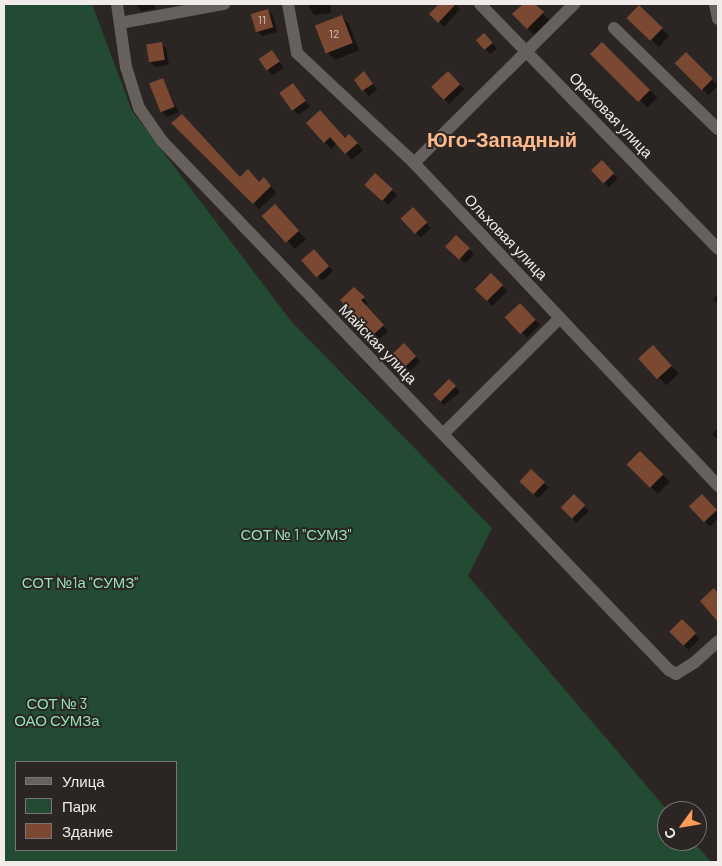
<!DOCTYPE html>
<meta charset="utf-8">
<style>
body{margin:0}
#map{position:relative;width:722px;height:866px;overflow:hidden;background:#2b2623;font-family:Barlow,sans-serif}
div>[style]{position:absolute}
.green>*{inset:0;background:#234b33}
.shadow>*{inset:0;background:#0007;transform-origin:0 0}
.building>*{inset:0;background:#7b4832;transform-origin:0 0}
.minor>*{height:12px;margin:-6px;padding:0 6px;transform-origin:6px;border-radius:6px;background:#66615d}
span{translate:-50% -50%;white-space:nowrap;text-align:center;line-height:1.15;-webkit-text-stroke:4px #2b2623;paint-order:stroke}
.number-label{font-size:12px;color:#d2c3bb}
.number-label span{-webkit-text-stroke-width:0}
.street-label{font-size:15px;color:#efece9}
.park-label{font-size:15px;color:#93e4b1}
.district-label{font-size:20px;color:#fdb88b;font-weight:700}
.frame{position:absolute;inset:0;border:5px solid #efece9;pointer-events:none}
.legend{position:absolute;left:15px;top:761px;width:162px;height:90px;box-sizing:border-box;background:#2b2623;border:1px solid #797572;margin:0;padding:6px 9px;list-style:none;font-size:15px;color:#efece9}
.legend li{display:flex;align-items:center;gap:10px;height:25px}
.legend b{width:25px;border:1px solid #797572}
.north{position:absolute;left:657px;top:801px;width:50px;height:50px;box-sizing:border-box;background:#2b2623;border:1px solid #797572;border-radius:50%;rotate:238deg;font-size:14px;font-weight:700;line-height:20px;text-align:center;color:#efece9}
.north::after{content:'';display:block;margin:auto;width:18px;height:22px;background:#fe9c57;clip-path:polygon(50% 0,100% 100%,50% 72%,0 100%)}
</style>
<div id="map">
<div class="green">
<i style="clip-path:polygon(evenodd,4px 4px,92px 4px,132px 111px,291px 321px,492px 528px,468px 576px,668px 811px,667px 841px,693px 841px,711px 862px,4px 862px,4px 4px,16px 762px,176px 762px,176px 850px,16px 850px,16px 762px)"></i>
</div>
<div class="shadow">
<i style="clip-path:polygon(136px 4px,154px 4px,155px 9px,141px 11px)"></i>
<i style="clip-path:polygon(308px 4px,330px 4px,331px 13px,314px 15px)"></i>
<i style="clip-path:polygon(441px 4px,455px 4px,460px 9px,444px 27px,431px 14px)"></i>
<i style="clip-path:polygon(525px 4px,534px 4px,550px 21px,535px 36px,514px 15px)"></i>
<i style="left:639px;top:7px;width:42px;height:15px;rotate:44deg"></i>
<i style="clip-path:polygon(268px 11px,273px 15px,277px 32px,262px 36px,257px 31px)"></i>
<i style="clip-path:polygon(342px 17px,349px 24px,359px 50px,335px 60px,327px 52px)"></i>
<i style="clip-path:polygon(489px 39px,497px 49px,490px 54px,485px 49px)"></i>
<i style="clip-path:polygon(161px 44px,166px 48px,169px 65px,155px 67px,150px 62px)"></i>
<i style="left:602px;top:44px;width:77px;height:14px;rotate:44deg"></i>
<i style="clip-path:polygon(272px 52px,284px 68px,272px 75px,260px 59px)"></i>
<i style="left:686px;top:54px;width:45px;height:13px;rotate:45deg"></i>
<i style="left:364px;top:73px;width:21px;height:11px;rotate:51deg"></i>
<i style="left:448px;top:73px;width:23px;height:21px;rotate:45deg"></i>
<i style="clip-path:polygon(162px 79px,179px 112px,167px 117px,162px 112px)"></i>
<i style="clip-path:polygon(297px 89px,310px 107px,298px 115px,281px 93px)"></i>
<i style="clip-path:polygon(173px 123px,240px 179px,270px 185px,276px 193px,259px 209px)"></i>
<i style="clip-path:polygon(308px 123px,356px 142px,363px 150px,352px 160px,337px 143px,331px 149px)"></i>
<i style="left:602px;top:162px;width:23px;height:12px;rotate:47deg"></i>
<i style="clip-path:polygon(375px 175px,397px 195px,388px 205px,371px 190px)"></i>
<i style="left:413px;top:209px;width:26px;height:14px;rotate:47deg"></i>
<i style="clip-path:polygon(282px 214px,306px 239px,295px 249px,264px 216px)"></i>
<i style="left:456px;top:237px;width:25px;height:13px;rotate:43deg"></i>
<i style="left:526px;top:254px;width:12px;height:8px;rotate:42deg"></i>
<i style="clip-path:polygon(319px 255px,333px 271px,322px 281px,318px 276px)"></i>
<i style="left:491px;top:275px;width:23px;height:21px;rotate:45deg"></i>
<i style="clip-path:polygon(354px 288px,368px 303px,365px 306px,388px 331px,378px 340px,342px 300px)"></i>
<i style="clip-path:polygon(718px 294px,718px 304px,713px 299px)"></i>
<i style="left:520px;top:305px;width:28px;height:18px;rotate:45deg"></i>
<i style="left:404px;top:344px;width:24px;height:15px;rotate:48deg"></i>
<i style="left:653px;top:347px;width:37px;height:17px;rotate:46deg"></i>
<i style="clip-path:polygon(454px 385px,460px 392px,444px 405px,439px 400px)"></i>
<i style="clip-path:polygon(718px 428px,718px 440px,712px 434px)"></i>
<i style="left:640px;top:452px;width:42px;height:17px;rotate:45deg"></i>
<i style="left:531px;top:470px;width:25px;height:15px;rotate:45deg"></i>
<i style="left:574px;top:495px;width:22px;height:17px;rotate:47deg"></i>
<i style="clip-path:polygon(702px 496px,718px 513px,718px 518px,710px 527px,691px 507px)"></i>
<i style="left:682px;top:621px;width:25px;height:16px;rotate:45deg"></i>
</div>
<div class="building">
<i style="clip-path:polygon(439px 4px,456px 4px,438px 23px,429px 14px)"></i>
<i style="clip-path:polygon(523px 4px,535px 4px,544px 12px,527px 29px,512px 14px)"></i>
<i style="left:639px;top:5px;width:33px;height:18px;rotate:44deg"></i>
<i style="left:268px;top:9px;width:19px;height:18px;rotate:74deg"></i>
<i style="left:342px;top:15px;width:30px;height:29px;rotate:69deg"></i>
<i style="left:484px;top:33px;width:13px;height:11px;rotate:48deg"></i>
<i style="left:162px;top:42px;width:18px;height:16px;rotate:81deg"></i>
<i style="left:602px;top:42px;width:68px;height:17px;rotate:45deg"></i>
<i style="left:272px;top:50px;width:14px;height:16px;rotate:56deg"></i>
<i style="left:686px;top:52px;width:38px;height:16px;rotate:45deg"></i>
<i style="clip-path:polygon(364px 71px,373px 84px,362px 91px,354px 80px)"></i>
<i style="left:448px;top:71px;width:18px;height:23px;rotate:47deg"></i>
<i style="left:163px;top:78px;width:31px;height:15px;rotate:68deg"></i>
<i style="left:293px;top:83px;width:22px;height:17px;rotate:54deg"></i>
<i style="clip-path:polygon(320px 110px,345px 138px,349px 134px,358px 143px,345px 154px,330px 137px,324px 143px,306px 123px)"></i>
<i style="clip-path:polygon(182px 114px,240px 177px,248px 169px,259px 182px,264px 177px,271px 186px,253px 204px,171px 123px)"></i>
<i style="left:602px;top:160px;width:18px;height:15px;rotate:47deg"></i>
<i style="left:375px;top:173px;width:24px;height:16px;rotate:42deg"></i>
<i style="left:275px;top:204px;width:36px;height:18px;rotate:48deg"></i>
<i style="left:413px;top:207px;width:21px;height:17px;rotate:47deg"></i>
<i style="left:456px;top:235px;width:19px;height:16px;rotate:43deg"></i>
<i style="left:314px;top:249px;width:23px;height:17px;rotate:49deg"></i>
<i style="left:526px;top:252px;width:11px;height:11px;rotate:45deg"></i>
<i style="left:491px;top:273px;width:17px;height:23px;rotate:45deg"></i>
<i style="clip-path:polygon(354px 287px,365px 297px,361px 300px,384px 325px,372px 336px,340px 300px)"></i>
<i style="left:520px;top:303px;width:23px;height:21px;rotate:47deg"></i>
<i style="left:404px;top:343px;width:18px;height:17px;rotate:47deg"></i>
<i style="left:653px;top:345px;width:28px;height:20px;rotate:48deg"></i>
<i style="left:449px;top:379px;width:10px;height:22px;rotate:45deg"></i>
<i style="left:640px;top:451px;width:33px;height:19px;rotate:45deg"></i>
<i style="left:531px;top:469px;width:19px;height:17px;rotate:43deg"></i>
<i style="left:574px;top:494px;width:16px;height:19px;rotate:45deg"></i>
<i style="left:702px;top:494px;width:22px;height:18px;rotate:47deg"></i>
<i style="clip-path:polygon(714px 588px,718px 593px,718px 622px,700px 601px)"></i>
<i style="left:682px;top:619px;width:20px;height:18px;rotate:45deg"></i>
</div>
<div class="minor">
<i style="left:117px;top:4px;width:64px;rotate:81.9deg"></i>
<i style="left:126px;top:67px;width:43px;rotate:72.4deg"></i>
<i style="left:139px;top:108px;width:40px;rotate:55.1deg"></i>
<i style="left:162px;top:141px;width:733px;rotate:46.22deg"></i>
<i style="left:669px;top:670px;width:8px;rotate:30deg"></i>
<i style="left:676px;top:674px;width:22px;rotate:-32deg"></i>
<i style="left:695px;top:662px;width:31px;rotate:-42deg"></i>
<i style="left:288px;top:4px;width:50px;rotate:79.6deg"></i>
<i style="left:297px;top:53px;width:161px;rotate:43.2deg"></i>
<i style="left:414px;top:163px;width:444px;rotate:46.7deg"></i>
<i style="left:480px;top:4px;width:342px;rotate:45.8deg"></i>
<i style="left:715px;top:4px;width:15px;rotate:79deg"></i>
<i style="left:120px;top:23px;width:106px;rotate:-10.4deg"></i>
<i style="left:614px;top:28px;width:145px;rotate:44.2deg"></i>
<i style="left:414px;top:163px;width:226px;rotate:-44.8deg"></i>
<i style="left:443px;top:434px;width:165px;rotate:-44.8deg"></i>
</div>
<div class="number-label">
<span style="left:262px;top:20px">11</span>
<span style="left:334px;top:34px">12</span>
</div>
<div class="street-label">
<span style="left:611px;top:115px;rotate:46deg">Ореховая улица</span>
<span style="left:506px;top:237px;rotate:46deg">Ольховая улица</span>
<span style="left:378px;top:344px;rotate:46deg">Майская улица</span>
</div>
<div class="park-label">
<span style="left:296px;top:535px">СОТ № 1 "СУМЗ"</span>
<span style="left:80px;top:583px">СОТ №1а "СУМЗ"</span>
<span style="left:57px;top:712px">СОТ № 3<br>ОАО СУМЗа</span>
</div>
<div class="district-label">
<span style="left:502px;top:139px">Юго-Западный</span>
</div>
<div class="frame"></div>
<ul class="legend">
<li><b style="height:6px;background:#66615d"></b>Улица</li>
<li><b style="height:14px;background:#234b33"></b>Парк</li>
<li><b style="height:14px;background:#7b4832"></b>Здание</li>
</ul>
<div class="north">С</div>
</div>
